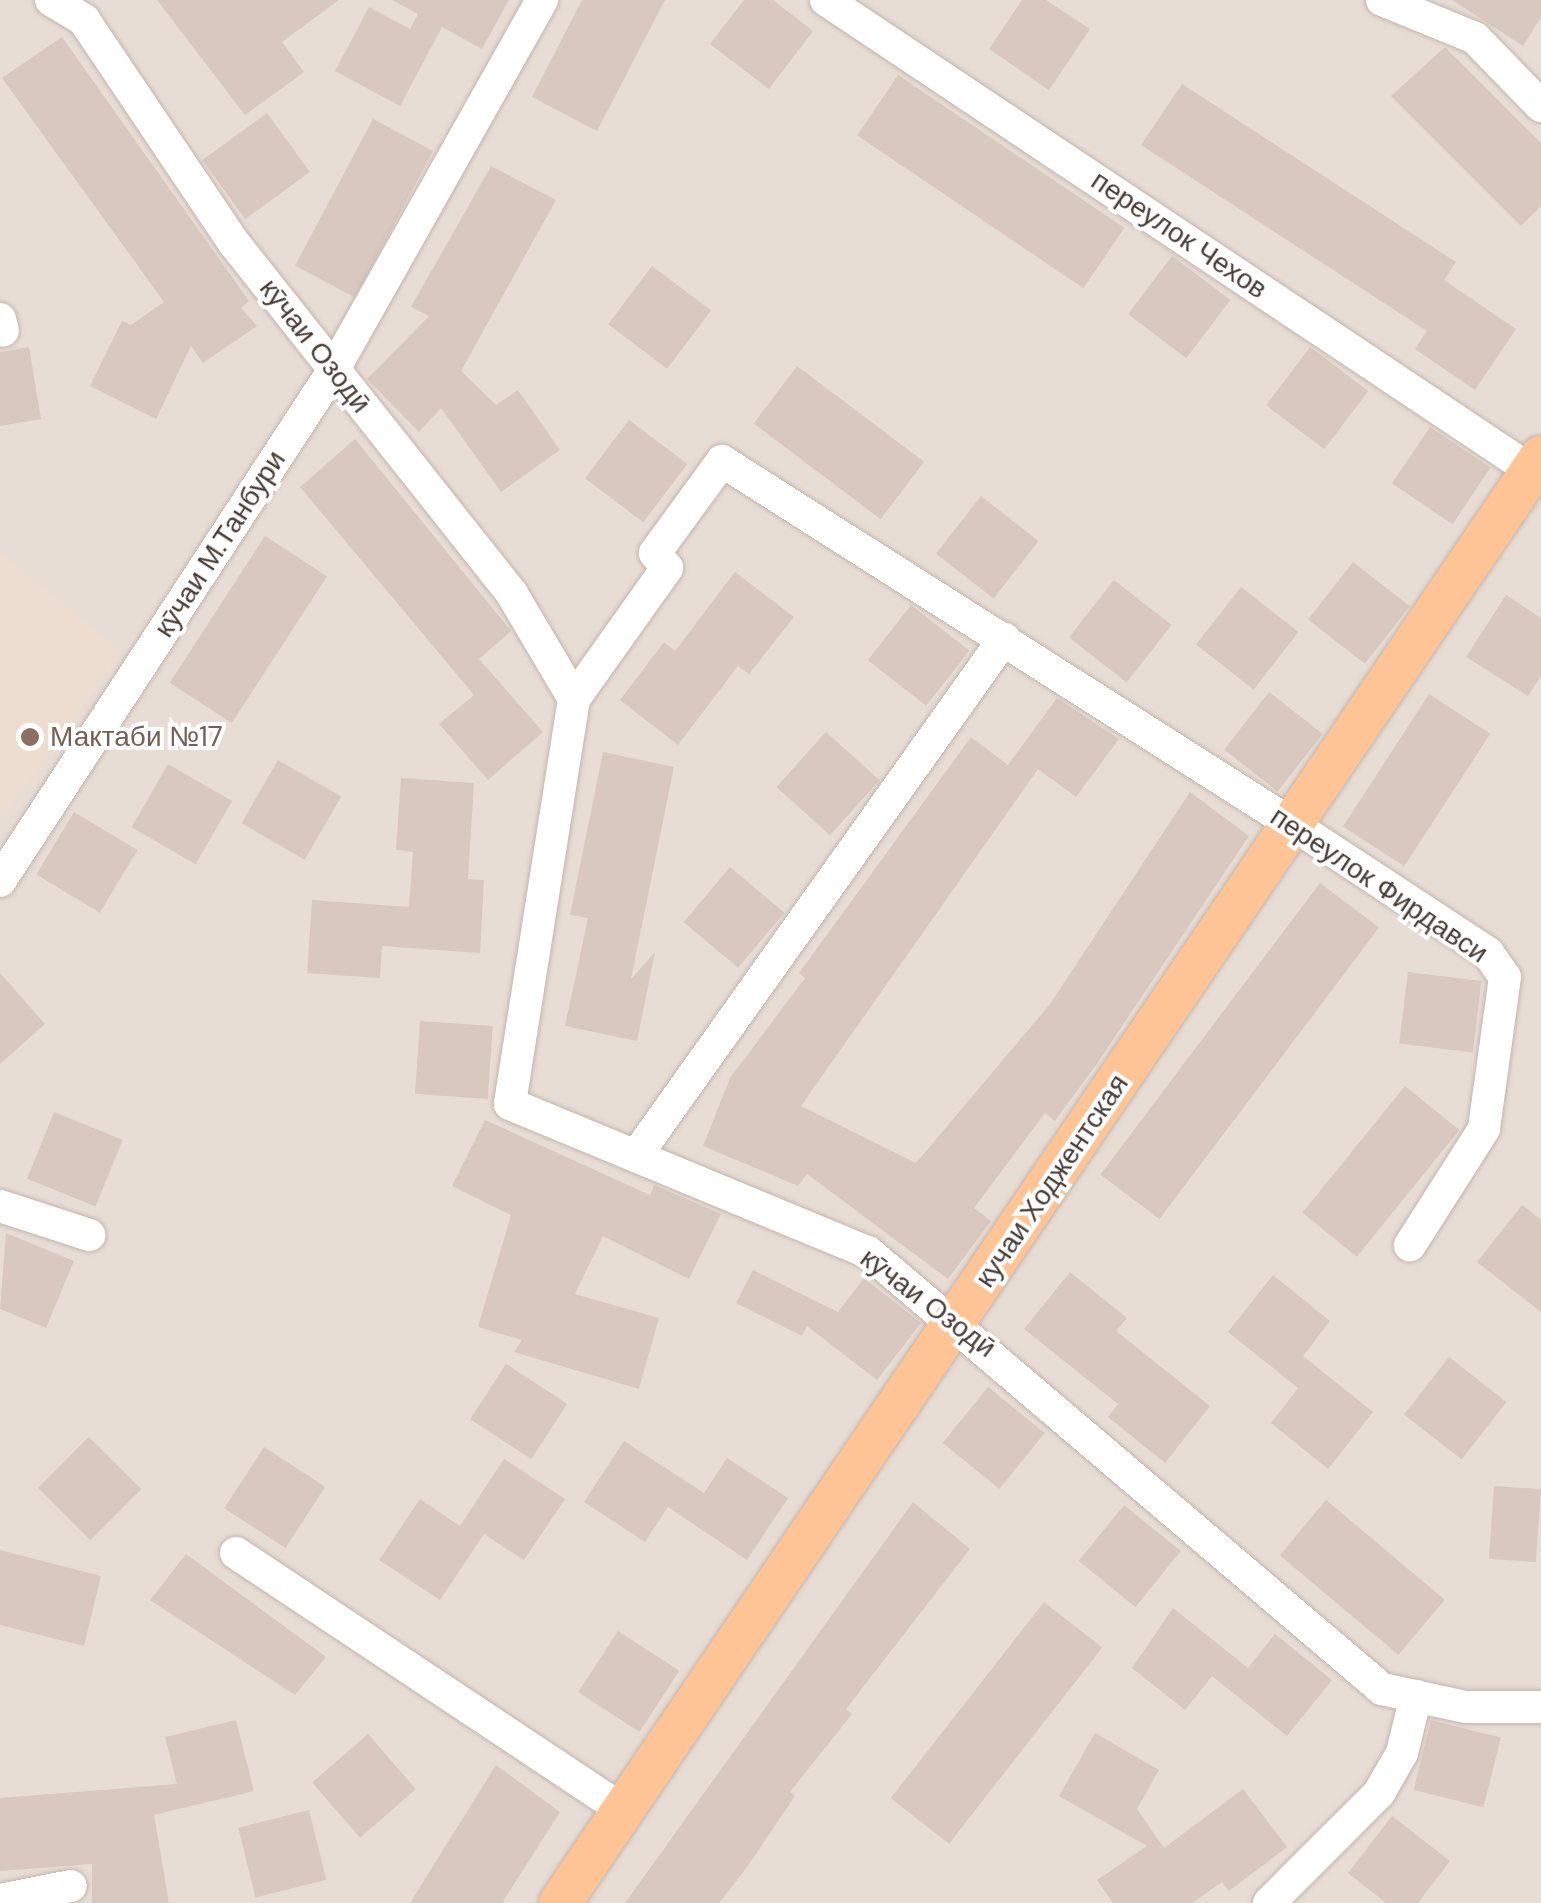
<!DOCTYPE html>
<meta charset="utf-8">
<style>
body{margin:0}
#map{position:relative;width:1541px;height:1903px;overflow:hidden;background:#f4ece7;font-family:"DM Sans",sans-serif}
div>[style]{position:absolute}
.residential>*{inset:0;background:#e8ddd5;transform-origin:0 0}
.education>*{inset:0;background:#edddd1}
.building>*{inset:0;background:#d8c8bf;transform-origin:0 0}
.roads{filter:drop-shadow(0 0 2px #c2b5ac) drop-shadow(0 0 2px #c2b5ac)}
.minor>*{height:32px;margin:-16px;padding:0 16px;transform-origin:16px;border-radius:16px;background:#fff}
.major>*{height:42px;margin:-21px;padding:0 21px;transform-origin:21px;border-radius:21px;background:#ffc495}
.dots>*{width:28px;height:28px;translate:-50% -50%;box-sizing:border-box;border:5px solid #fff;border-radius:50%}
span{translate:-50% -50%;white-space:nowrap;text-align:center;line-height:1.15;-webkit-text-stroke:8px #fff;paint-order:stroke}
.street-label{font-size:28px;color:#473c36}
.education-label{font-size:28px;color:#785e54}
.left{translate:0 -50%;text-align:left}
</style>
<div id="map">
<div class="residential">
<i style="left:0;top:0;width:1541px;height:1903px"></i>
</div>
<div class="education">
<i style="clip-path:polygon(0 553px,122px 652px,0 821px)"></i>
</div>
<div class="building">
<i style="clip-path:polygon(157px 0,339px 0,282px 42px,304px 72px,245px 115px)"></i>
<i style="clip-path:polygon(392px 0,509px 0,482px 49px,442px 27px,400px 106px,335px 71px,369px 7px,410px 29px,418px 14px)"></i>
<i style="clip-path:polygon(582px 0,665px 0,597px 131px,532px 97px)"></i>
<i style="clip-path:polygon(744px 0,773px 0,813px 31px,769px 89px,710px 44px)"></i>
<i style="clip-path:polygon(1022px 0,1046px 0,1090px 29px,1049px 90px,989px 49px)"></i>
<i style="clip-path:polygon(1452px 0,1541px 0,1541px 17px,1523px 46px)"></i>
<i style="clip-path:polygon(62px 37px,249px 301px,241px 308px,257px 326px,203px 363px,191px 346px,156px 419px,90px 386px,122px 321px,131px 325px,164px 302px,2px 78px)"></i>
<i style="clip-path:polygon(1445px 47px,1541px 143px,1541px 206px,1521px 226px,1391px 96px)"></i>
<i style="left:898px;top:75px;width:273px;height:73px;rotate:34deg"></i>
<i style="clip-path:polygon(1182px 84px,1456px 262px,1444px 280px,1516px 329px,1475px 390px,1415px 349px,1427px 331px,1141px 145px)"></i>
<i style="left:267px;top:113px;width:73px;height:80px;rotate:54deg"></i>
<i style="left:373px;top:119px;width:68px;height:166px;rotate:28deg"></i>
<i style="clip-path:polygon(491px 166px,556px 200px,461px 371px,496px 405px,518px 390px,560px 450px,501px 492px,441px 408px,419px 432px,367px 379px,429px 316px,411px 307px)"></i>
<i style="left:1172px;top:256px;width:73px;height:73px;rotate:37deg"></i>
<i style="left:652px;top:266px;width:74px;height:73px;rotate:37deg"></i>
<i style="clip-path:polygon(29px 347px,41px 419px,0 426px,0 352px)"></i>
<i style="left:1310px;top:347px;width:73px;height:73px;rotate:37deg"></i>
<i style="left:797px;top:366px;width:159px;height:72px;rotate:37deg"></i>
<i style="left:629px;top:420px;width:73px;height:73px;rotate:37deg"></i>
<i style="left:1430px;top:427px;width:73px;height:68px;rotate:34deg"></i>
<i style="clip-path:polygon(355px 439px,511px 631px,479px 659px,543px 732px,488px 780px,439px 724px,474px 695px,300px 487px)"></i>
<i style="left:981px;top:496px;width:73px;height:73px;rotate:38deg"></i>
<i style="left:265px;top:536px;width:74px;height:175px;rotate:33deg"></i>
<i style="left:1353px;top:562px;width:72px;height:73px;rotate:38deg"></i>
<i style="clip-path:polygon(735px 572px,794px 617px,749px 674px,738px 666px,678px 745px,620px 700px,664px 642px,675px 651px)"></i>
<i style="left:1114px;top:580px;width:73px;height:73px;rotate:38deg"></i>
<i style="left:1241px;top:587px;width:73px;height:73px;rotate:38deg"></i>
<i style="clip-path:polygon(1506px 595px,1541px 618px,1541px 676px,1528px 696px,1466px 657px)"></i>
<i style="left:911px;top:605px;width:74px;height:70px;rotate:38deg"></i>
<i style="left:1269px;top:692px;width:68px;height:73px;rotate:38deg"></i>
<i style="left:1429px;top:694px;width:73px;height:158px;rotate:33deg"></i>
<i style="clip-path:polygon(1057px 698px,1119px 739px,1076px 797px,1038px 769px,801px 1106px,916px 1163px,1050px 1004px,1190px 792px,1249px 836px,1098px 1062px,1055px 1121px,1045px 1113px,974px 1208px,991px 1221px,948px 1279px,807px 1174px,798px 1186px,703px 1146px,730px 1078px,805px 978px,799px 973px,971px 737px,1008px 765px)"></i>
<i style="left:826px;top:732px;width:72px;height:74px;rotate:42deg"></i>
<i style="clip-path:polygon(603px 752px,674px 767px,631px 979px,655px 952px,637px 1041px,565px 1026px,588px 918px,570px 915px)"></i>
<i style="left:278px;top:760px;width:73px;height:73px;rotate:30deg"></i>
<i style="left:168px;top:764px;width:74px;height:73px;rotate:30deg"></i>
<i style="clip-path:polygon(401px 778px,474px 783px,468px 879px,484px 880px,480px 953px,382px 946px,380px 978px,307px 973px,312px 900px,409px 907px,413px 852px,396px 850px)"></i>
<i style="left:74px;top:812px;width:74px;height:73px;rotate:31deg"></i>
<i style="left:730px;top:867px;width:71px;height:72px;rotate:40deg"></i>
<i style="left:1320px;top:883px;width:74px;height:365px;rotate:37deg"></i>
<i style="left:1408px;top:972px;width:74px;height:72px;rotate:7deg"></i>
<i style="clip-path:polygon(0 973px,45px 1024px,0 1064px)"></i>
<i style="left:420px;top:1021px;width:73px;height:73px;rotate:4deg"></i>
<i style="left:1405px;top:1086px;width:70px;height:163px;rotate:39deg"></i>
<i style="left:54px;top:1112px;width:74px;height:72px;rotate:22deg"></i>
<i style="clip-path:polygon(485px 1120px,650px 1195px,654px 1185px,721px 1214px,689px 1279px,603px 1236px,575px 1294px,659px 1318px,639px 1389px,514px 1352px,522px 1340px,478px 1327px,511px 1215px,452px 1186px)"></i>
<i style="clip-path:polygon(1522px 1205px,1541px 1220px,1541px 1312px,1477px 1262px)"></i>
<i style="clip-path:polygon(6px 1233px,74px 1261px,46px 1328px,0 1309px)"></i>
<i style="clip-path:polygon(753px 1270px,838px 1312px,864px 1278px,921px 1323px,877px 1380px,807px 1326px,802px 1336px,736px 1303px)"></i>
<i style="clip-path:polygon(1070px 1272px,1127px 1318px,1116px 1331px,1210px 1406px,1165px 1463px,1108px 1417px,1118px 1404px,1024px 1329px)"></i>
<i style="clip-path:polygon(1273px 1275px,1330px 1321px,1303px 1356px,1373px 1412px,1328px 1469px,1271px 1423px,1298px 1388px,1228px 1332px)"></i>
<i style="left:1449px;top:1357px;width:73px;height:73px;rotate:38deg"></i>
<i style="left:506px;top:1364px;width:73px;height:66px;rotate:33deg"></i>
<i style="left:988px;top:1387px;width:73px;height:72px;rotate:39deg"></i>
<i style="left:89px;top:1437px;width:74px;height:72px;rotate:45deg"></i>
<i style="clip-path:polygon(624px 1441px,704px 1493px,727px 1458px,788px 1498px,747px 1560px,668px 1507px,645px 1542px,584px 1502px)"></i>
<i style="left:264px;top:1447px;width:73px;height:73px;rotate:33deg"></i>
<i style="clip-path:polygon(504px 1459px,565px 1499px,524px 1560px,484px 1534px,440px 1600px,379px 1560px,420px 1499px,460px 1526px)"></i>
<i style="left:1494px;top:1486px;width:47px;height:73px;rotate:4deg"></i>
<i style="left:1326px;top:1500px;width:155px;height:72px;rotate:40deg"></i>
<i style="clip-path:polygon(913px 1502px,970px 1549px,846px 1709px,852px 1714px,790px 1792px,795px 1796px,745px 1870px,719px 1903px,625px 1903px)"></i>
<i style="left:1124px;top:1505px;width:73px;height:72px;rotate:39deg"></i>
<i style="clip-path:polygon(0 1550px,101px 1576px,84px 1646px,0 1625px)"></i>
<i style="clip-path:polygon(186px 1554px,326px 1657px,295px 1695px,150px 1600px)"></i>
<i style="left:1044px;top:1602px;width:74px;height:249px;rotate:38deg"></i>
<i style="clip-path:polygon(1173px 1608px,1248px 1668px,1275px 1634px,1332px 1680px,1287px 1736px,1212px 1676px,1185px 1710px,1132px 1668px)"></i>
<i style="left:618px;top:1631px;width:73px;height:73px;rotate:33deg"></i>
<i style="clip-path:polygon(236px 1720px,254px 1791px,154px 1815px,169px 1903px,92px 1903px,92px 1864px,0 1871px,0 1798px,177px 1784px,165px 1737px)"></i>
<i style="left:1431px;top:1720px;width:72px;height:72px;rotate:14deg"></i>
<i style="clip-path:polygon(1095px 1733px,1159px 1770px,1137px 1809px,1164px 1848px,1243px 1789px,1287px 1847px,1229px 1891px,1222px 1882px,1192px 1903px,1113px 1903px,1097px 1880px,1147px 1846px,1059px 1796px)"></i>
<i style="left:368px;top:1734px;width:73px;height:74px;rotate:49deg"></i>
<i style="clip-path:polygon(496px 1765px,560px 1812px,502px 1903px,410px 1903px)"></i>
<i style="left:309px;top:1810px;width:72px;height:73px;rotate:76deg"></i>
<i style="clip-path:polygon(1392px 1816px,1450px 1861px,1418px 1903px,1386px 1903px,1348px 1873px)"></i>
</div>
<div class="roads">
<div class="minor">
<i style="left:51px;top:0;width:39px;rotate:31deg"></i>
<i style="left:84px;top:20px;width:269px;rotate:56.1deg"></i>
<i style="left:234px;top:243px;width:448px;rotate:51.6deg"></i>
<i style="left:512px;top:594px;width:122px;rotate:59.4deg"></i>
<i style="left:574px;top:699px;width:410px;rotate:99deg"></i>
<i style="left:510px;top:1104px;width:387px;rotate:22.5deg"></i>
<i style="left:868px;top:1252px;width:675px;rotate:40.37deg"></i>
<i style="left:1382px;top:1689px;width:86px;rotate:12.1deg"></i>
<i style="left:1466px;top:1707px;width:75px"></i>
<i style="left:826px;top:0;width:849px;rotate:33.71deg"></i>
<i style="left:1382px;top:0;width:100px;rotate:22.2deg"></i>
<i style="left:1475px;top:38px;width:95px;rotate:45.9deg"></i>
<i style="left:0;top:319px;width:12px;rotate:76deg"></i>
<i style="left:574px;top:699px;width:161px;rotate:-54.6deg"></i>
<i style="left:667px;top:568px;width:19px;rotate:-129deg"></i>
<i style="left:655px;top:553px;width:114px;rotate:-53.9deg"></i>
<i style="left:722px;top:461px;width:679px;rotate:32.5deg"></i>
<i style="left:1295px;top:826px;width:231px;rotate:33.3deg"></i>
<i style="left:1488px;top:953px;width:29px;rotate:55deg"></i>
<i style="left:1505px;top:977px;width:153px;rotate:97.9deg"></i>
<i style="left:1484px;top:1129px;width:138px;rotate:122.5deg"></i>
<i style="left:0;top:881px;width:609px;rotate:-56.86deg"></i>
<i style="left:333px;top:371px;width:426px;rotate:-60.6deg"></i>
<i style="left:636px;top:1156px;width:635px;rotate:-54.56deg"></i>
<i style="left:0;top:1206px;width:94px;rotate:18deg"></i>
<i style="left:236px;top:1553px;width:465px;rotate:33.6deg"></i>
<i style="left:0;top:1900px;width:72px;rotate:-11.2deg"></i>
<i style="left:1269px;top:1903px;width:156px;rotate:-45deg"></i>
<i style="left:1379px;top:1793px;width:46px;rotate:-60.1deg"></i>
<i style="left:1402px;top:1753px;width:59px;rotate:-76.2deg"></i>
</div>
<div class="major">
<i style="left:560px;top:1903px;width:1747px;rotate:-55.85deg"></i>
</div>
</div>
<div class="dots">
<i style="left:30px;top:737px;background:#8d6e63"></i>
</div>
<div class="street-label">
<span style="left:1179px;top:235px;rotate:34deg">переулок Чехов</span>
<span style="left:315px;top:346px;rotate:52deg">кӯчаи Озодӣ</span>
<span style="left:220px;top:544px;rotate:-57deg">кӯчаи М.Танбури</span>
<span style="left:1379px;top:885px;rotate:34deg">переулок Фирдавси</span>
<span style="left:1052px;top:1181px;rotate:-56deg">кучаи Ходжентская</span>
<span style="left:928px;top:1303px;rotate:37deg">кӯчаи Озодӣ</span>
</div>
<div class="education-label">
<span class="left" style="left:50px;top:737px">Мактаби №17</span>
</div>
</div>
